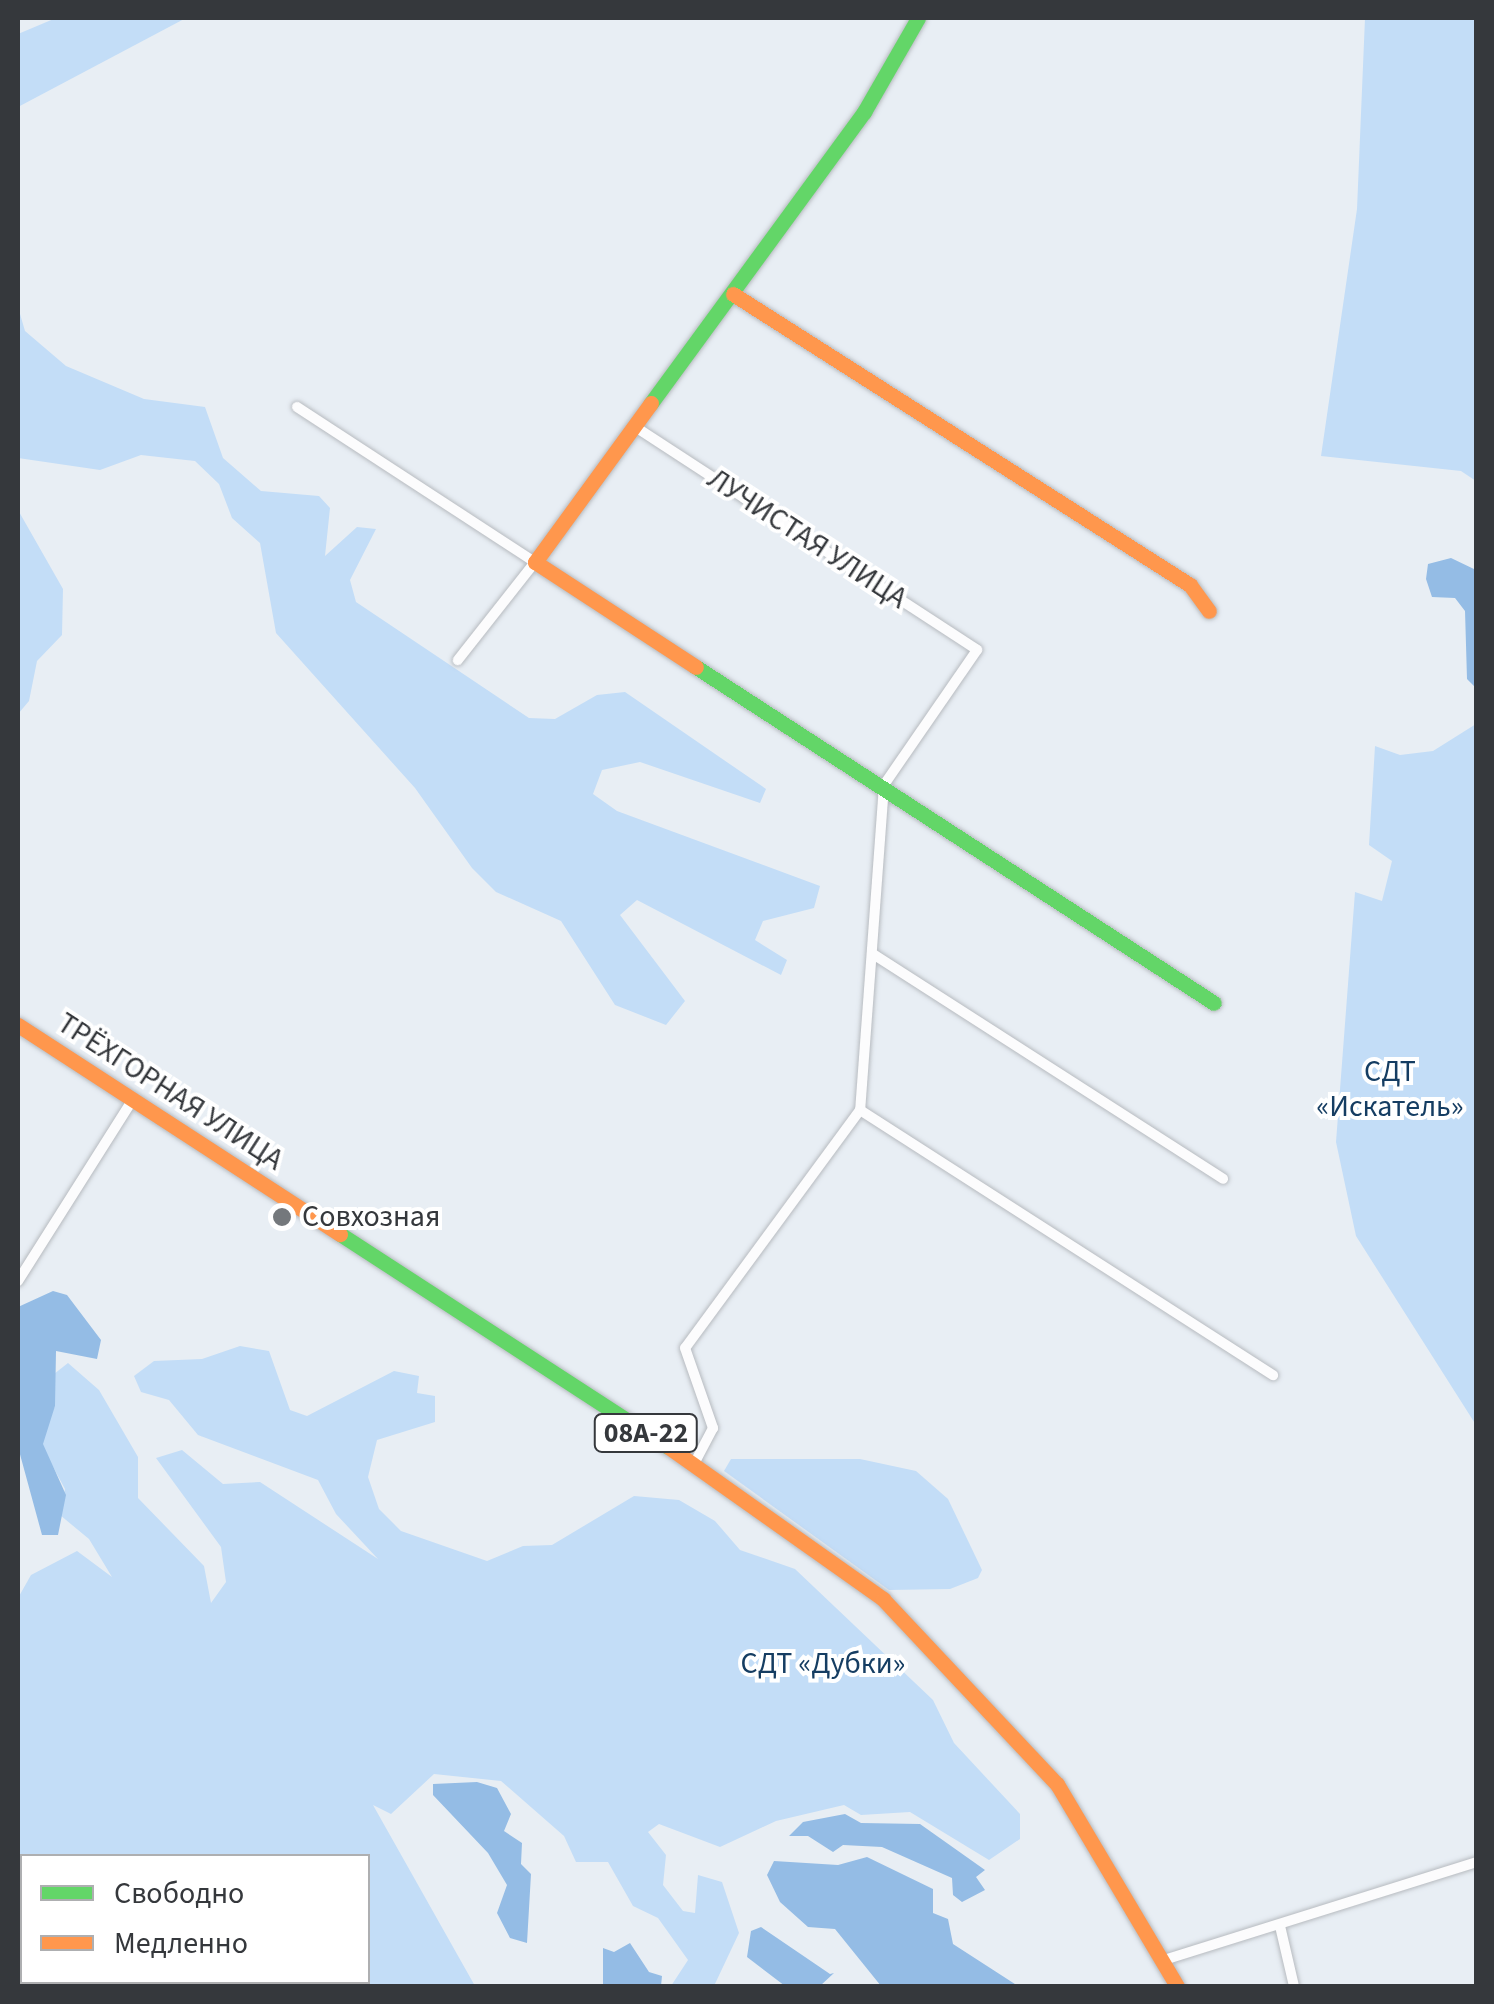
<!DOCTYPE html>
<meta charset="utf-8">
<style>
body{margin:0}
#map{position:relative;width:1494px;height:2004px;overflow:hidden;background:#e8eef4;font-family:"Source Sans 3",sans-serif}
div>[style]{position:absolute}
.green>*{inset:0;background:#c3ddf7}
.water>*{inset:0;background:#94bce5}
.roads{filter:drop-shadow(0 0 2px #b7bbc0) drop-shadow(0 0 2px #b7bbc0)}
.street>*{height:10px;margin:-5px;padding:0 5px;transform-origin:5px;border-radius:5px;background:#fcfcfd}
.fast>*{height:15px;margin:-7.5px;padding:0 7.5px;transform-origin:7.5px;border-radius:7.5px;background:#63d668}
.slow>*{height:15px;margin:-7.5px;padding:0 7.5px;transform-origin:7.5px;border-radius:7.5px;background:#ff974d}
.dots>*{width:28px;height:28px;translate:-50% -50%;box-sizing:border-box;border:5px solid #fff;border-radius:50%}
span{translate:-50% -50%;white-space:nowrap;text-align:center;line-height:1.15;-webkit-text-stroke:8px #fff;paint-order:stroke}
.shield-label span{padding:2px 8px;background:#fff;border:2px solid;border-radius:8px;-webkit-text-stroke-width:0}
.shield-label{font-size:28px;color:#35383c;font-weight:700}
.street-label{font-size:30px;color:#35383c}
.park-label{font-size:30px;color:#153d62}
.poi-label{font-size:30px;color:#35383c}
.left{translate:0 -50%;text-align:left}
.frame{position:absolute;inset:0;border:20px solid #35383c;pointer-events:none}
.legend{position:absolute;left:20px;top:1854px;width:350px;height:130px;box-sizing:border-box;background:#fff;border:2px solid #aeafb1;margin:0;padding:12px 18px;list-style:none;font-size:30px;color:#35383c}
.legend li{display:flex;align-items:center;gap:20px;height:50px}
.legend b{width:50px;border:2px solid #aeafb1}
</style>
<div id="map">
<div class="green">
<i style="clip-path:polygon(56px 18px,186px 18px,18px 107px,18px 34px)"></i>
<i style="clip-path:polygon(1365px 18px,1476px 18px,1476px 481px,1461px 471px,1321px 456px,1357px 209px)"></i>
<i style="clip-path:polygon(18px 307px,25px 331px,66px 366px,144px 399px,205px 407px,223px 458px,261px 491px,319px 496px,330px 508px,325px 556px,357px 527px,376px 529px,350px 580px,356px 602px,529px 718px,555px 719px,597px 695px,625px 692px,766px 789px,760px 803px,640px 762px,602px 770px,593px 794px,617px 811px,820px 886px,814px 908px,763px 921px,755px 940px,787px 960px,781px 975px,637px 900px,620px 915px,685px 1001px,666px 1025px,615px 1005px,561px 921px,496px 892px,472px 868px,415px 788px,276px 633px,260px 543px,232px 518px,219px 484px,195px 461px,141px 455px,100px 470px,18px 458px)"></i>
<i style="clip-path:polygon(18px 510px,63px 589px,62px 635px,37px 661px,29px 701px,18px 714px)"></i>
<i style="clip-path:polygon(1476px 724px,1476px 1425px,1356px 1236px,1336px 1142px,1355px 892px,1382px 901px,1392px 861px,1369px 845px,1375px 746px,1400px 755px,1433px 751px)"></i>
<i style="clip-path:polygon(evenodd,240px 1346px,269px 1351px,290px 1410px,307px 1416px,394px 1371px,419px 1376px,417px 1393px,435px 1396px,435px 1422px,377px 1440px,368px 1477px,379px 1509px,401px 1531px,487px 1561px,523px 1546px,552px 1545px,634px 1496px,679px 1500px,715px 1521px,740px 1550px,795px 1569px,933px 1700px,954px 1743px,1020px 1814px,1020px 1839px,989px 1860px,910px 1812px,861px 1815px,844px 1805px,776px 1821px,720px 1847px,659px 1824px,648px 1832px,666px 1855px,663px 1885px,683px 1911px,695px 1913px,698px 1875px,722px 1882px,739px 1933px,714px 1986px,671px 1986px,688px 1960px,658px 1918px,633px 1906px,608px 1862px,576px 1862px,564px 1836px,501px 1781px,434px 1774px,391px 1814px,373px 1805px,475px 1986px,18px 1986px,18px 1598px,31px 1575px,77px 1551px,112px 1577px,89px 1539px,60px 1515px,65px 1489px,39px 1441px,55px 1406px,54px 1374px,68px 1363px,99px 1390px,138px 1457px,138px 1498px,204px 1566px,211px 1603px,226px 1582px,221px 1547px,156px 1458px,182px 1450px,223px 1484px,260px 1482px,378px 1559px,336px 1514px,318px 1480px,198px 1435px,169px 1400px,141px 1392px,134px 1376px,154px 1361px,202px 1359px,240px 1346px,22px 1856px,368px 1856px,368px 1982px,22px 1982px,22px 1856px)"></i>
<i style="clip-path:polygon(731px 1459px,860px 1459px,916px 1471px,948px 1499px,982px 1570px,978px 1578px,950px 1589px,889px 1590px,724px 1471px)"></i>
</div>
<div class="water">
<i style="clip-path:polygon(1451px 558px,1476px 570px,1476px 688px,1467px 679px,1465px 611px,1455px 598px,1432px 597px,1426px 579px,1428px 564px)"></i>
<i style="clip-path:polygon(53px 1291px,67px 1295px,101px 1340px,97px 1359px,56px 1351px,55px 1406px,43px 1444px,66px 1495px,58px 1535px,42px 1535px,18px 1447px,18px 1307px)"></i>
<i style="clip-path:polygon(477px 1782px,497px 1788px,511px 1814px,504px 1831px,522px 1843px,521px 1864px,531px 1874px,527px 1943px,510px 1938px,497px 1913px,507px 1885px,488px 1853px,433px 1795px,433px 1784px)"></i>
<i style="clip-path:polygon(845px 1814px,861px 1823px,920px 1824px,985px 1870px,976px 1877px,985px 1890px,962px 1902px,953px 1895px,952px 1878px,882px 1847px,843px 1845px,833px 1852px,808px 1836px,789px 1836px,803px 1822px)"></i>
<i style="clip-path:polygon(867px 1857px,933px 1889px,933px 1913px,948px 1919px,953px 1944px,1018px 1986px,881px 1986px,835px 1929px,808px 1927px,780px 1902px,767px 1875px,774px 1861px,838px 1865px)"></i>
<i style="clip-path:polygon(761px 1927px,830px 1974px,834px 1973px,820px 1986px,785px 1986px,747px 1957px,751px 1931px)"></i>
<i style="clip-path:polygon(630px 1943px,649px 1972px,662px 1976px,661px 1986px,603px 1986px,603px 1948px,614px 1952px)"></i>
</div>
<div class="roads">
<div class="street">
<i style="left:297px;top:407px;width:284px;rotate:33.1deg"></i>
<i style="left:535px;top:562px;width:125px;rotate:128.2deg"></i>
<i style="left:637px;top:428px;width:406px;rotate:33.1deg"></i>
<i style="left:977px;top:650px;width:164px;rotate:124.6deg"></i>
<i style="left:884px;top:785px;width:326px;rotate:94.2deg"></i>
<i style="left:860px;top:1110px;width:295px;rotate:126.3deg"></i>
<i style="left:685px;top:1348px;width:85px;rotate:70.7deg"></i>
<i style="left:713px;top:1428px;width:41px;rotate:117.8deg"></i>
<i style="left:873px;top:954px;width:416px;rotate:32.7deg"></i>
<i style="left:860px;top:1110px;width:491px;rotate:32.7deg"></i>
<i style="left:18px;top:1281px;width:213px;rotate:-57.7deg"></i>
<i style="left:1280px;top:1926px;width:62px;rotate:76.9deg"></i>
<i style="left:1164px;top:1960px;width:327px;rotate:-17.4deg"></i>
</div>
<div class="fast">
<i style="left:651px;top:403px;width:361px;rotate:-53.8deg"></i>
<i style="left:864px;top:112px;width:108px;rotate:-60.1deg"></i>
<i style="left:696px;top:667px;width:617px;rotate:32.97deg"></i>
<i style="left:340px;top:1234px;width:390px;rotate:33deg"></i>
</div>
<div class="slow">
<i style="left:733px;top:294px;width:542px;rotate:32.49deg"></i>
<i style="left:1190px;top:585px;width:32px;rotate:54deg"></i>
<i style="left:651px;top:403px;width:197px;rotate:126.1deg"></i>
<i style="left:535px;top:562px;width:192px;rotate:33.1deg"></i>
<i style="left:18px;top:1025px;width:384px;rotate:33deg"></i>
<i style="left:667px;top:1446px;width:265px;rotate:35.3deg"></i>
<i style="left:883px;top:1599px;width:254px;rotate:46.8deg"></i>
<i style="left:1057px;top:1784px;width:235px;rotate:59.3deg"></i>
</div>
</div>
<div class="dots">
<i style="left:282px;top:1217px;background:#74787c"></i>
</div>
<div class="shield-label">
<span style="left:646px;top:1433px">08А-22</span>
</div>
<div class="street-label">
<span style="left:807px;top:539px;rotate:33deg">ЛУЧИСТАЯ УЛИЦА</span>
<span style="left:170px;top:1092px;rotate:33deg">ТРЁХГОРНАЯ УЛИЦА</span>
</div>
<div class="park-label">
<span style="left:1390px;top:1089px">СДТ<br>«Искатель»</span>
<span style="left:823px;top:1664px">СДТ «Дубки»</span>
</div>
<div class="poi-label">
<span class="left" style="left:302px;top:1217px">Совхозная</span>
</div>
<div class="frame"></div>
<ul class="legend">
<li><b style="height:12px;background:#63d668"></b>Свободно</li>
<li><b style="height:12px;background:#ff974d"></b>Медленно</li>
</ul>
</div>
